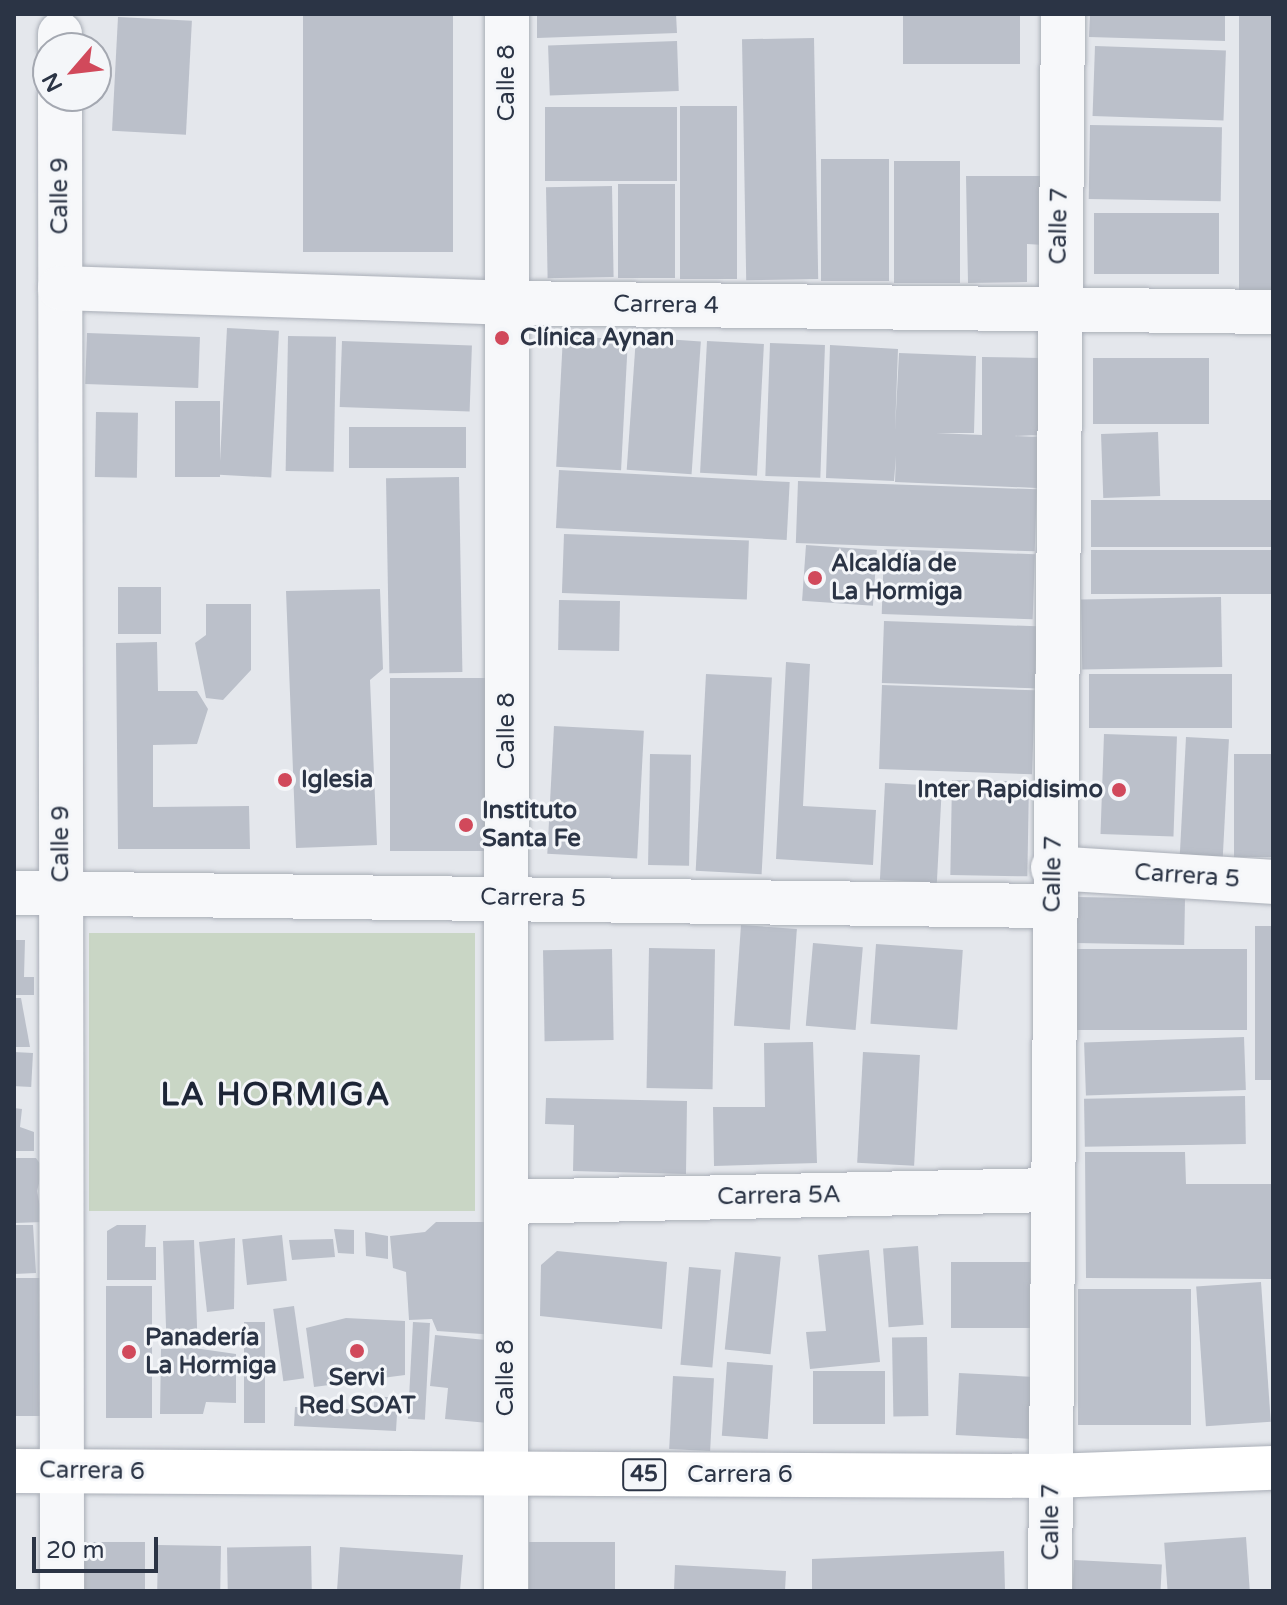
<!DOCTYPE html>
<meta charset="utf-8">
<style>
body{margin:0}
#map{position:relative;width:1287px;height:1605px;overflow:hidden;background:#e4e7ec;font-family:"Varela Round",sans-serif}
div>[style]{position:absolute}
.green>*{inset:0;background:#c9d6c5;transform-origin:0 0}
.building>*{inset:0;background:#bbc0ca;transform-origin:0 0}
.roads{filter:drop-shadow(0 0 2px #a9aeb7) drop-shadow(0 0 2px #a9aeb7)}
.minor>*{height:44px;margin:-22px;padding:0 22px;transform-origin:22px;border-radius:22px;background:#f7f8fa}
.major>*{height:44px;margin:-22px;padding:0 22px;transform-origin:22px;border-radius:22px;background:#fff}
.dots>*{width:22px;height:22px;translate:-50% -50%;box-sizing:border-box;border:4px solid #f4f6f9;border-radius:50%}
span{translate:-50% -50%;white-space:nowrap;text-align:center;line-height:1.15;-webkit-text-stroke:6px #f4f6f9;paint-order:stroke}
.shield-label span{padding:2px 6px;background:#f4f6f9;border:2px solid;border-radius:6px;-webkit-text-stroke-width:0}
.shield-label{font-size:22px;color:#2b3445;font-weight:700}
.street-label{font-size:24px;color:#2b3445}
.poi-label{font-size:24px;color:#2b3445;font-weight:700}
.left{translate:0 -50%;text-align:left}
.right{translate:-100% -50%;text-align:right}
.district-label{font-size:32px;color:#1d2536;font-weight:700;letter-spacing:2px}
.frame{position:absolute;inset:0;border:16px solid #2b3445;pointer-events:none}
.north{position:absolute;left:32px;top:32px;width:80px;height:80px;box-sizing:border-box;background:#f4f6f9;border:2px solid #a4a8b1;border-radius:50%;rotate:242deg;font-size:22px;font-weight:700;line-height:32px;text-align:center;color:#2b3445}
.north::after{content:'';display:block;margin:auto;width:28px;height:36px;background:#d1495b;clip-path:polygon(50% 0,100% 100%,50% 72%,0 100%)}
.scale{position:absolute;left:32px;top:1537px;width:126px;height:36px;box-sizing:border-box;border:4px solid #2b3445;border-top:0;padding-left:10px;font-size:24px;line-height:28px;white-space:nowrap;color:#2b3445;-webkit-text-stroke:6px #f4f6f9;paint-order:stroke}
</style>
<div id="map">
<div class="green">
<i style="left:89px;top:933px;width:386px;height:278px"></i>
</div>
<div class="building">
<i style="left:303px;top:14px;width:150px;height:238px"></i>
<i style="clip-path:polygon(537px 14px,676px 14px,677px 33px,537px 38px)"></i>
<i style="left:903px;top:14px;width:117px;height:50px"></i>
<i style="clip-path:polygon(1090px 14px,1225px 14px,1225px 41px,1089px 37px)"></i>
<i style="left:1239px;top:14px;width:34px;height:276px"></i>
<i style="left:118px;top:17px;width:74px;height:114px;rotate:3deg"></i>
<i style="left:814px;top:38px;width:241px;height:72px;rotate:89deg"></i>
<i style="left:677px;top:41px;width:50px;height:129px;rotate:88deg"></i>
<i style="left:1095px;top:46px;width:131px;height:70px;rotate:2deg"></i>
<i style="left:680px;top:106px;width:57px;height:173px"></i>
<i style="left:545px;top:107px;width:132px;height:74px"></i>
<i style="left:1090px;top:125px;width:132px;height:74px;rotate:1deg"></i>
<i style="left:821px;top:159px;width:68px;height:122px"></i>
<i style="left:960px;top:161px;width:122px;height:66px;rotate:90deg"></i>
<i style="clip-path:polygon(966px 176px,1044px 176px,1044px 245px,1027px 244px,1027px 282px,968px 283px)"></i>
<i style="left:618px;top:184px;width:57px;height:94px"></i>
<i style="left:612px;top:186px;width:91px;height:66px;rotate:89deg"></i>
<i style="left:1094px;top:213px;width:125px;height:61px"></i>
<i style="left:227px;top:328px;width:52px;height:147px;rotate:3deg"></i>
<i style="left:87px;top:333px;width:113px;height:51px;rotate:2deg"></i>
<i style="left:288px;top:336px;width:48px;height:135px;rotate:1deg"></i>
<i style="left:563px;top:336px;width:65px;height:131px;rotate:3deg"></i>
<i style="left:636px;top:337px;width:65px;height:133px;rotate:4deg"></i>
<i style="left:342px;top:341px;width:130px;height:66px;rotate:2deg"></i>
<i style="left:707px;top:341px;width:57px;height:132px;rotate:3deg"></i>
<i style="left:770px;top:343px;width:55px;height:133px;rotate:2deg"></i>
<i style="clip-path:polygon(830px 345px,898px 349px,895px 431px,899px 353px,976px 356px,974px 433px,936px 433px,982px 435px,982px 357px,1040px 358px,1038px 435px,1014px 436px,1038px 437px,1037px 488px,895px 482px,896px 456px,894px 481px,826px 478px)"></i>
<i style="left:1093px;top:358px;width:116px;height:66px"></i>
<i style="left:175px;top:401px;width:45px;height:76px"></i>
<i style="left:96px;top:412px;width:42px;height:65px;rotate:1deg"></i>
<i style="left:349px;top:427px;width:117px;height:41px"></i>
<i style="left:1158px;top:432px;width:64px;height:57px;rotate:88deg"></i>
<i style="left:559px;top:470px;width:231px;height:58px;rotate:3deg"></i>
<i style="left:459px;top:477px;width:195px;height:73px;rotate:89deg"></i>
<i style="left:798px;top:481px;width:239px;height:62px;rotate:2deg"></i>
<i style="left:1273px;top:500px;width:47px;height:182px;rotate:90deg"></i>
<i style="left:564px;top:534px;width:185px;height:59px;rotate:2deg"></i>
<i style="left:806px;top:545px;width:71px;height:56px;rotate:4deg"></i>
<i style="left:884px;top:549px;width:151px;height:65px;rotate:2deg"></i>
<i style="left:1273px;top:550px;width:44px;height:182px;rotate:90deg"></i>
<i style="left:118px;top:587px;width:43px;height:47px"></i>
<i style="clip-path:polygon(380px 589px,383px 669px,370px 680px,377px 845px,296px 848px,286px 591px)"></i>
<i style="left:1221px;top:597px;width:70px;height:140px;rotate:89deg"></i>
<i style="left:559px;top:600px;width:61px;height:50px;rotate:1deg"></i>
<i style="clip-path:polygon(206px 604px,251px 604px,251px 670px,223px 700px,206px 698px,195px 643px,206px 635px)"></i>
<i style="left:884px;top:621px;width:153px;height:62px;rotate:2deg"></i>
<i style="clip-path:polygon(157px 642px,158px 691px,197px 691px,208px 709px,197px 744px,153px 745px,153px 807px,249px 806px,250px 849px,118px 849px,116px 643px)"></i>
<i style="clip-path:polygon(786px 662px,810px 664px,803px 806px,876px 810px,873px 865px,776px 859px)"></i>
<i style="left:706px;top:674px;width:66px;height:197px;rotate:3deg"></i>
<i style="left:1089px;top:674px;width:143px;height:54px"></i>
<i style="left:390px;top:678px;width:98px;height:173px"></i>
<i style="left:882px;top:685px;width:153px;height:84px;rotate:2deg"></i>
<i style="left:554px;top:726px;width:90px;height:128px;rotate:3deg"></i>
<i style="left:1104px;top:734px;width:73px;height:100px;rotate:2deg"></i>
<i style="left:1186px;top:737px;width:43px;height:124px;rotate:3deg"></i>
<i style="left:650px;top:754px;width:41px;height:111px;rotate:1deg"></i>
<i style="left:1273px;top:754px;width:103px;height:39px;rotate:90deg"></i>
<i style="left:952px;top:780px;width:77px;height:95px;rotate:1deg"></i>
<i style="left:885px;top:783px;width:57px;height:97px;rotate:3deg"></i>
<i style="left:1077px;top:897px;width:108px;height:46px;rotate:1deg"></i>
<i style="left:741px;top:925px;width:56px;height:101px;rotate:4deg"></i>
<i style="left:1255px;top:926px;width:18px;height:154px"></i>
<i style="clip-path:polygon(14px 940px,25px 940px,24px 977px,34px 977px,34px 995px,14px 995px)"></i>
<i style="left:813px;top:943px;width:50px;height:83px;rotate:5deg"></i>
<i style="left:876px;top:944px;width:87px;height:80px;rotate:4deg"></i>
<i style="left:649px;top:948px;width:66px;height:140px;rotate:1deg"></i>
<i style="left:612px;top:949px;width:91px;height:69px;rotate:89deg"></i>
<i style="left:1247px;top:949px;width:81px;height:173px;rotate:90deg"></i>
<i style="clip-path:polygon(14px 998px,21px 998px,30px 1047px,14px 1047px)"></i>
<i style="left:1244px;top:1037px;width:53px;height:160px;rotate:88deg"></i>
<i style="clip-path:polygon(813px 1042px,817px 1163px,714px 1166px,713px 1107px,765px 1107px,764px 1043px)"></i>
<i style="left:14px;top:1052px;width:19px;height:34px;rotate:3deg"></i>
<i style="left:863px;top:1052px;width:57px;height:111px;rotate:3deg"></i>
<i style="left:1245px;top:1096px;width:48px;height:161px;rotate:89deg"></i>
<i style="clip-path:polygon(546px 1098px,687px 1101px,686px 1174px,573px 1171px,574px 1125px,545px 1124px)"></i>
<i style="clip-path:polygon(14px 1108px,22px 1109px,20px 1127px,34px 1132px,34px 1151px,14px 1151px)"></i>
<i style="clip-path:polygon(1085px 1152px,1185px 1152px,1186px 1184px,1273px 1184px,1273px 1279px,1086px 1278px)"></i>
<i style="clip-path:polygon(14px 1158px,36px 1158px,43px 1168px,37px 1191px,43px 1222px,14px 1223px)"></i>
<i style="clip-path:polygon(436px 1222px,495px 1222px,497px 1335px,437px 1331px,432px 1319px,409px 1320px,406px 1272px,393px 1268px,390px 1236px,425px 1232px)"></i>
<i style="clip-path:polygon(14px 1225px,33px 1225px,36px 1273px,14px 1274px)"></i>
<i style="clip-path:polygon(117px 1225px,146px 1225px,145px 1247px,156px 1247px,156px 1280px,107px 1280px,107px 1231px)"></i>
<i style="clip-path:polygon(334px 1229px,354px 1230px,354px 1254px,338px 1253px)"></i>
<i style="clip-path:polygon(365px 1232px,388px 1236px,388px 1259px,366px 1256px)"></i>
<i style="left:282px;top:1235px;width:46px;height:40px;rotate:84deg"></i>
<i style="clip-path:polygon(235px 1238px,234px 1309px,207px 1312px,199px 1242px)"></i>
<i style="clip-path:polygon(333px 1239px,335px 1257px,292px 1260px,289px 1240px)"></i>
<i style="left:194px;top:1240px;width:97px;height:31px;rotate:88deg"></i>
<i style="left:918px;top:1246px;width:79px;height:35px;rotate:86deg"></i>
<i style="clip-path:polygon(869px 1250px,880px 1362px,810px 1369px,806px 1332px,826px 1331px,818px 1255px)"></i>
<i style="clip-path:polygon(557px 1251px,667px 1262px,662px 1329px,540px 1316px,541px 1265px)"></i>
<i style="left:735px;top:1252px;width:46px;height:98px;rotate:6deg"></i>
<i style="left:951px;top:1262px;width:79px;height:66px"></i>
<i style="left:689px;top:1267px;width:32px;height:98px;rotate:5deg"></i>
<i style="left:14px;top:1278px;width:32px;height:138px"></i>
<i style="left:1261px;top:1282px;width:140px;height:65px;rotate:86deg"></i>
<i style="left:152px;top:1286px;width:132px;height:46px;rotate:90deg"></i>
<i style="left:1191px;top:1289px;width:136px;height:113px;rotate:90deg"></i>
<i style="left:294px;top:1306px;width:73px;height:21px;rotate:82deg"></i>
<i style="clip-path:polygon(346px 1318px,405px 1321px,405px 1375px,314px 1387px,306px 1328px)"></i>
<i style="left:244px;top:1322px;width:21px;height:101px"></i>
<i style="left:413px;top:1322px;width:17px;height:97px;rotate:3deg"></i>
<i style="clip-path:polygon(435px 1335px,506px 1342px,499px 1424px,445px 1419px,448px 1388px,430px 1386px)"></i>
<i style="left:927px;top:1337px;width:79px;height:35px;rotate:89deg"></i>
<i style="clip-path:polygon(194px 1348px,236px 1354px,236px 1403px,206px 1402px,203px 1414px,160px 1414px,161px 1349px)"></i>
<i style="left:727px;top:1362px;width:46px;height:74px;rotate:4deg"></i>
<i style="left:813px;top:1371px;width:72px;height:53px"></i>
<i style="left:959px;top:1373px;width:76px;height:62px;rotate:3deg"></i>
<i style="left:673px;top:1376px;width:41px;height:73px;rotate:3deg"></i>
<i style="clip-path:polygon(374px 1396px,398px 1398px,396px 1431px,294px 1426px,295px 1407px,374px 1410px)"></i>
<i style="left:1246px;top:1537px;width:54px;height:82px;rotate:86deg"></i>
<i style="left:84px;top:1542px;width:61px;height:49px"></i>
<i style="left:615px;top:1542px;width:49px;height:86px;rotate:90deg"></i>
<i style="left:158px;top:1545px;width:63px;height:46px;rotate:1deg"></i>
<i style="left:311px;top:1546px;width:45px;height:84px;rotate:89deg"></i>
<i style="clip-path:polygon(340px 1547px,463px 1555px,460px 1591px,337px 1591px)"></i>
<i style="clip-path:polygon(1004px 1551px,1005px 1591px,812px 1591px,812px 1559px)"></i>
<i style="left:1074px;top:1560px;width:88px;height:31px;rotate:3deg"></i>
<i style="clip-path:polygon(675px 1565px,786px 1571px,785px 1591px,674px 1591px)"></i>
</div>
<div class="roads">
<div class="minor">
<i style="left:60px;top:34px;width:14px;rotate:90deg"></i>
<i style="left:60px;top:96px;width:1495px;rotate:89.92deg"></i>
<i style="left:60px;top:288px;width:447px;rotate:1.9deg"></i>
<i style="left:507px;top:303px;width:766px;rotate:0.67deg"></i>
<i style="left:1053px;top:868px;width:220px;rotate:3.6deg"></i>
<i style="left:14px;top:893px;width:1039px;rotate:0.72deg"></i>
<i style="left:506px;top:1202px;width:545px;rotate:-1.26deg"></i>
<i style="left:506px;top:1591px;width:1577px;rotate:-89.96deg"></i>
<i style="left:1050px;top:1591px;width:1577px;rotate:-89.53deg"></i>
</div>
<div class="major">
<i style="left:14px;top:1471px;width:1037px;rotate:0.28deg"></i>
<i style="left:1051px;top:1476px;width:222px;rotate:-2.1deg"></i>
</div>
</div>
<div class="dots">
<i style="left:502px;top:338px;background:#d1495b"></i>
<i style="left:815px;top:578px;background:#d1495b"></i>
<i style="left:285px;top:780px;background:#d1495b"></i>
<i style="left:1119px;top:790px;background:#d1495b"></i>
<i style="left:466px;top:825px;background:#d1495b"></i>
<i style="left:357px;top:1351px;background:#d1495b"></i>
<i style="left:129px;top:1352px;background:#d1495b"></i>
</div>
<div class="shield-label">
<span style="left:644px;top:1475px">45</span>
</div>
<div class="street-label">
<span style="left:507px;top:83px;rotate:-90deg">Calle 8</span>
<span style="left:60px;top:196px;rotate:-90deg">Calle 9</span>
<span style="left:1059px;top:226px;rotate:-89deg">Calle 7</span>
<span style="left:666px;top:305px;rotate:1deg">Carrera 4</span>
<span style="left:507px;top:731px;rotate:-90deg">Calle 8</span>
<span style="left:61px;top:844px;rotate:-90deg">Calle 9</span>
<span style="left:1053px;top:874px;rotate:-89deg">Calle 7</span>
<span style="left:1187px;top:876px;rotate:4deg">Carrera 5</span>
<span style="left:533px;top:898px;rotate:1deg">Carrera 5</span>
<span style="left:779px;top:1196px;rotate:-1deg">Carrera 5A</span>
<span style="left:506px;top:1378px;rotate:-90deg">Calle 8</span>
<span style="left:92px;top:1471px;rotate:1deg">Carrera 6</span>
<span style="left:740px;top:1475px">Carrera 6</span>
<span style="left:1051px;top:1522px;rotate:-90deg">Calle 7</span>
</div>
<div class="poi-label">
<span class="left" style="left:520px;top:338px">Clínica Aynan</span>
<span class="left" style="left:831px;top:578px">Alcaldía de<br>La Hormiga</span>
<span class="left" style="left:301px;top:780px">Iglesia</span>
<span class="right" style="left:1103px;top:790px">Inter Rapidisimo</span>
<span class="left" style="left:482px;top:825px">Instituto<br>Santa Fe</span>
<span class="left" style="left:145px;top:1352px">Panadería<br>La Hormiga</span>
<span style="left:357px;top:1392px">Servi<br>Red SOAT</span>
</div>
<div class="district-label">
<span style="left:276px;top:1095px">LA HORMIGA</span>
</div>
<div class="frame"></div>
<div class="north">N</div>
<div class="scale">20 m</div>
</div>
